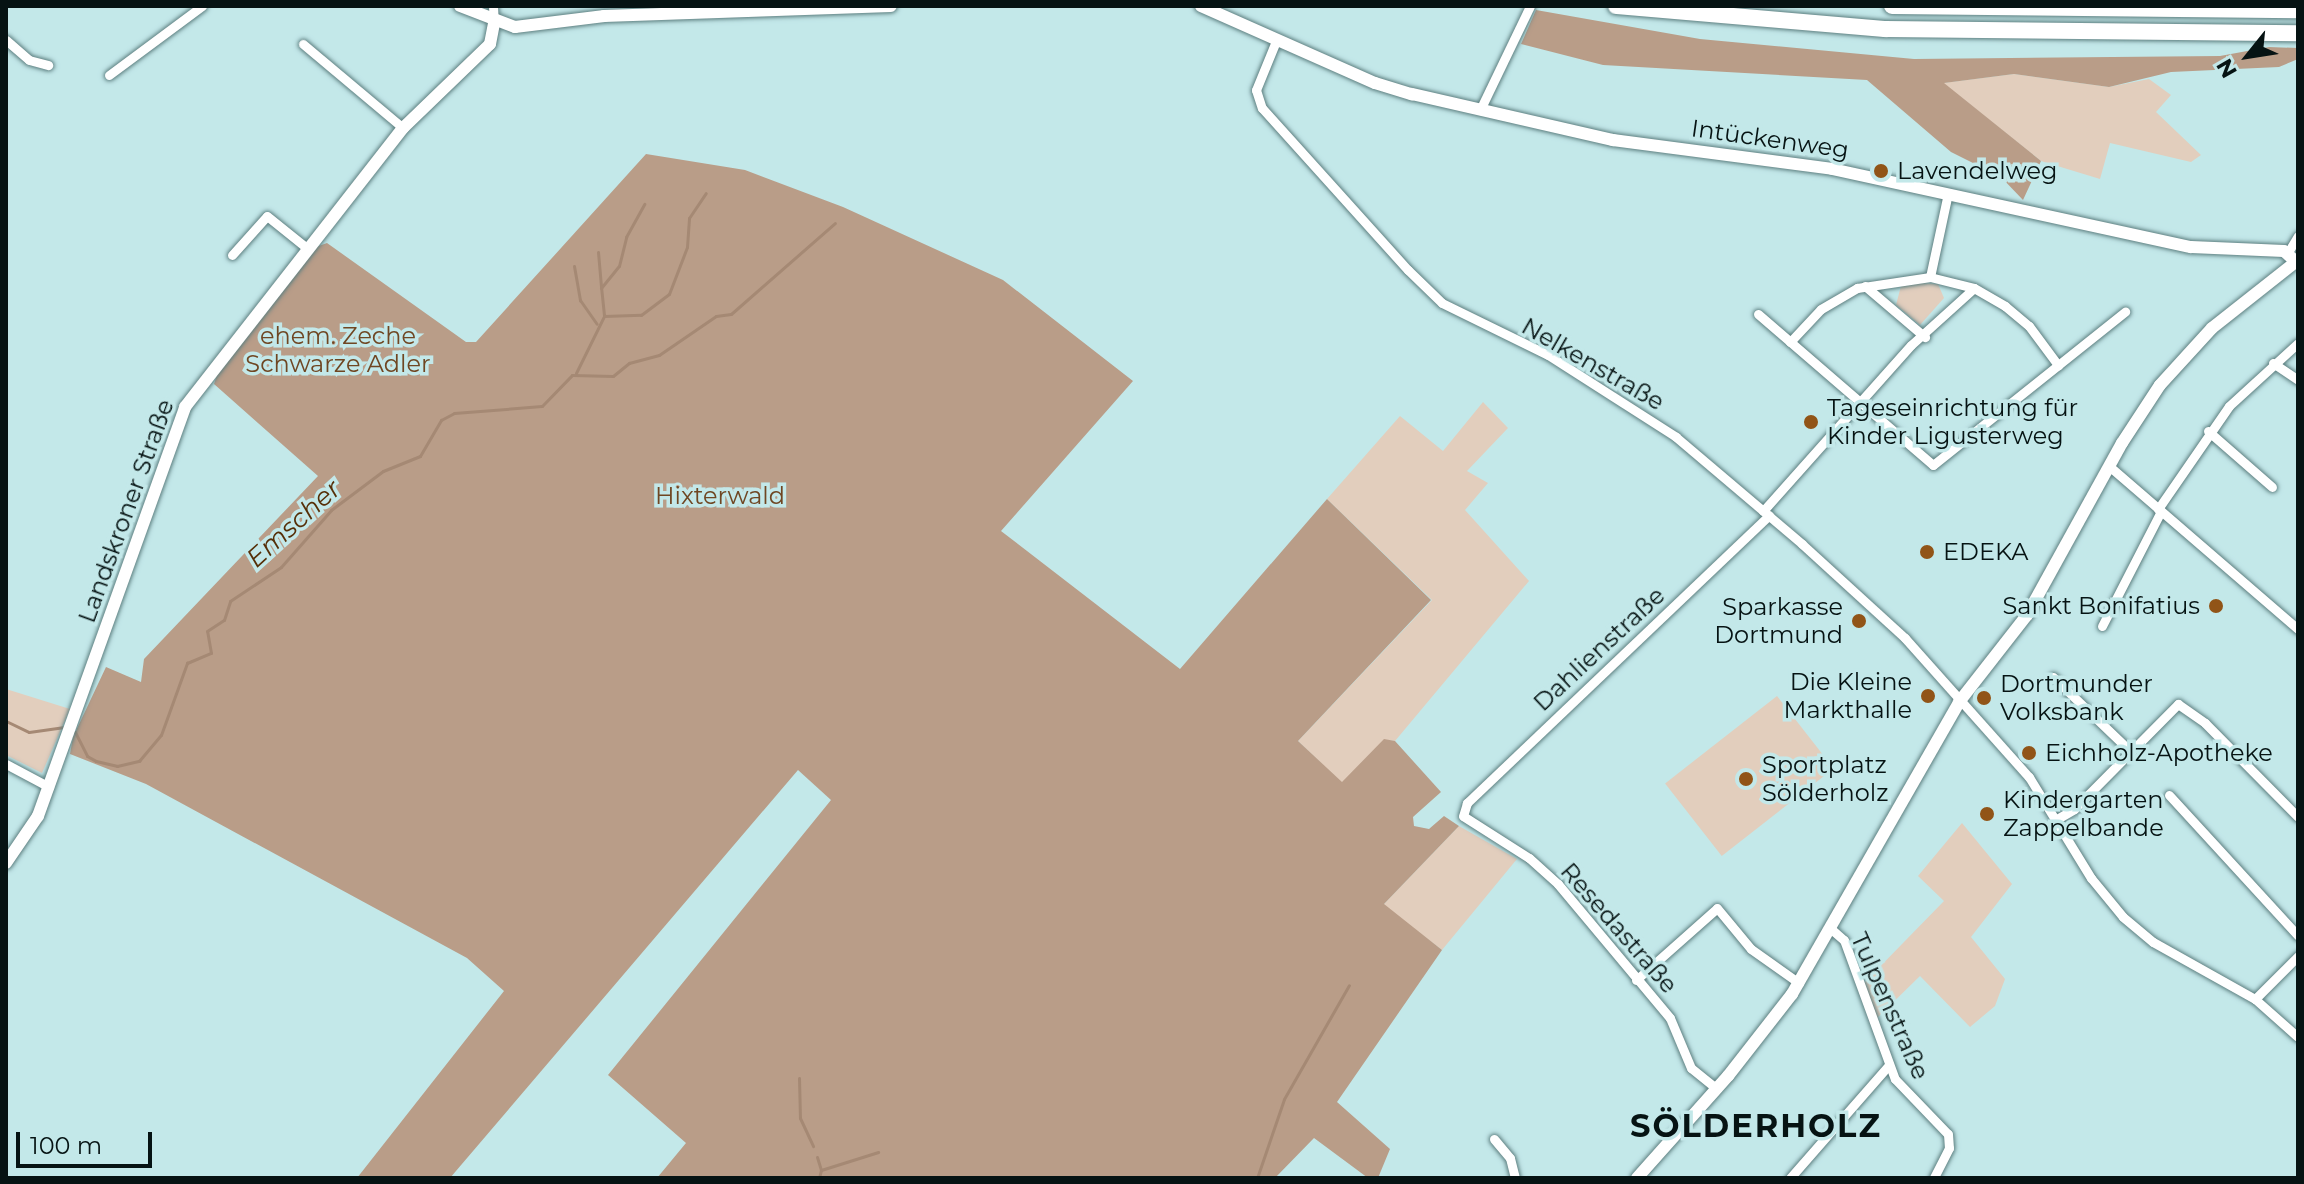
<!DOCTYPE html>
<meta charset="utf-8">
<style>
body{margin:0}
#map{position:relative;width:2304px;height:1184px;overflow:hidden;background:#c3e8e9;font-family:Montserrat,sans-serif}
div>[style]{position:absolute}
.green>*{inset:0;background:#e2cebd;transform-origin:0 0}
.forest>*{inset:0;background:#b99d88}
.stream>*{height:3px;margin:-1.5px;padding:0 1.5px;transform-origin:1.5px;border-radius:1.5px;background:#a58974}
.roads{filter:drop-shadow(0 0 2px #5d7f80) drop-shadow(0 0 2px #5d7f80)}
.street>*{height:9px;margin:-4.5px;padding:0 4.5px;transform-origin:4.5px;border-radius:4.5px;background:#fff}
.secondary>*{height:12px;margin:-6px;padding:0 6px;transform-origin:6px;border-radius:6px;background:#fff}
.highway>*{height:16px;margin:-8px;padding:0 8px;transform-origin:8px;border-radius:8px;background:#fff}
.dots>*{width:22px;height:22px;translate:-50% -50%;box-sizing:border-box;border:4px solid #c3e8e9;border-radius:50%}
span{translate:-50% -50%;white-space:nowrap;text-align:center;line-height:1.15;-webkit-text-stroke:7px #c3e8e9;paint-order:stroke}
.street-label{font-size:24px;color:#061313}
.poi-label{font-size:24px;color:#061313}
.left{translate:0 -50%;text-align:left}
.right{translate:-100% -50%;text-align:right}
.park-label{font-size:24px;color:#6f4622}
.water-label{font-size:26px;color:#562f08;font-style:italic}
.district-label{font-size:32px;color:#061313;font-weight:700;letter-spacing:2px}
.frame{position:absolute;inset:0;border:8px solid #061313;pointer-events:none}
.north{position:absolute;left:2208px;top:16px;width:80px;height:80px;-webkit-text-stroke:6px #c3e8e9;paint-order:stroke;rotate:240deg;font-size:22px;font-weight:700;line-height:32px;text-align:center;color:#061313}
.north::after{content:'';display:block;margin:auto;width:28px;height:36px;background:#061313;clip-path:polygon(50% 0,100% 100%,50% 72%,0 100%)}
.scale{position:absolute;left:16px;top:1132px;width:136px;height:36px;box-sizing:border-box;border:4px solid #061313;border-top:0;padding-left:10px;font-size:24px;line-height:28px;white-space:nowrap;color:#061313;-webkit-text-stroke:6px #c3e8e9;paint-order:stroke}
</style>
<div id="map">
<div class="green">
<i style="clip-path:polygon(2014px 74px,2109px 87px,2149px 79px,2171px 95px,2156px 112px,2201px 155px,2191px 162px,2110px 143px,2100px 179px,2041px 161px,1943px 83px)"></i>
<i style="clip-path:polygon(1902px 282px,1938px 284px,1944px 298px,1920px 325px,1896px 305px)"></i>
<i style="clip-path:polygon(1483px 402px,1508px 428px,1467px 471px,1488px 483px,1465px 510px,1529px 581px,1395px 741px,1384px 740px,1342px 783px,1298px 741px,1432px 600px,1327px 499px,1400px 416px,1443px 451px)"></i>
<i style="clip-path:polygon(6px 689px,70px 709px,42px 773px,6px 755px)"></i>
<i style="left:1777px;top:696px;width:92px;height:142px;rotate:52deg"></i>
<i style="clip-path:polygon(1962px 823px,2012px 884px,1971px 937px,2005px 979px,1995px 1006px,1970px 1027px,1920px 976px,1875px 1020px,1863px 984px,1944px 901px,1918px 876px)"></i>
<i style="clip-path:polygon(1459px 826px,1517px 859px,1442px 950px,1383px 905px)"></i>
</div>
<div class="forest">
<i style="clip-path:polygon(1536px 10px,1700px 39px,1914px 59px,2220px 56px,2269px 47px,2298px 48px,2298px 59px,2279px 67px,2171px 72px,2109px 87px,2014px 74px,1944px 83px,2041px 161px,2023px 200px,2001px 177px,1951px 152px,1867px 80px,1603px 65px,1521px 44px)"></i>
<i style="clip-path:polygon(646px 154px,745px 170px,843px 207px,1003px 280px,1133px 381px,1001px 531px,1180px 669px,1327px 499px,1431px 600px,1298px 741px,1342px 782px,1384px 739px,1395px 741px,1441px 792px,1413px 817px,1414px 826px,1429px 829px,1444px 816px,1459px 826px,1384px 904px,1442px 950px,1337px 1102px,1390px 1149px,1378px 1178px,1368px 1178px,1314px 1138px,1275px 1178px,657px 1178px,686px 1143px,608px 1075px,831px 800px,798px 770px,450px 1178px,357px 1178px,504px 991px,467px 958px,146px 784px,70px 754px,73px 737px,106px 667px,141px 682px,144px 659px,318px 476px,214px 384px,219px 369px,316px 247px,327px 243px,466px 342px,476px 342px)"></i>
</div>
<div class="stream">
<i style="left:598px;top:252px;width:36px;rotate:85deg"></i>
<i style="left:574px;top:266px;width:35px;rotate:80deg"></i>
<i style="left:580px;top:300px;width:29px;rotate:55deg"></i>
<i style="left:604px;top:315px;width:27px;rotate:-96deg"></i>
<i style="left:601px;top:288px;width:28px;rotate:-51deg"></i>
<i style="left:619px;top:266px;width:30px;rotate:-76deg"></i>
<i style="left:626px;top:237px;width:38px;rotate:-61deg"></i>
<i style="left:576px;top:373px;width:64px;rotate:-63.8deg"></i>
<i style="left:604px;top:316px;width:37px;rotate:-2deg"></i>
<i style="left:641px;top:315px;width:35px;rotate:-37deg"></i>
<i style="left:669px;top:294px;width:50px;rotate:-69deg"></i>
<i style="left:687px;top:247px;width:29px;rotate:-86deg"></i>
<i style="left:689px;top:218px;width:30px;rotate:-56deg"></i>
<i style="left:6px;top:721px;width:25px;rotate:26deg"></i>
<i style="left:29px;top:732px;width:34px;rotate:-8deg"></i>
<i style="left:75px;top:732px;width:27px;rotate:63deg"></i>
<i style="left:87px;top:756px;width:10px;rotate:29deg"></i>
<i style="left:96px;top:761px;width:22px;rotate:13deg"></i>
<i style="left:117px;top:766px;width:23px;rotate:-13deg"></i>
<i style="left:139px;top:761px;width:34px;rotate:-50deg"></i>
<i style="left:161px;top:735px;width:77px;rotate:-70.1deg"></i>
<i style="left:187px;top:663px;width:26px;rotate:-23deg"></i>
<i style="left:211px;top:653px;width:22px;rotate:-100deg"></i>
<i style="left:207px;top:631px;width:20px;rotate:-33deg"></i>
<i style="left:224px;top:620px;width:20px;rotate:-72deg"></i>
<i style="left:230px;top:601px;width:61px;rotate:-33.7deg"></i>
<i style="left:281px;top:567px;width:76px;rotate:-48.7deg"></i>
<i style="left:331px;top:510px;width:65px;rotate:-36.9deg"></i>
<i style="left:383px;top:471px;width:40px;rotate:-22deg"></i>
<i style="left:420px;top:456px;width:42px;rotate:-59.7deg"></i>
<i style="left:441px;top:420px;width:15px;rotate:-28deg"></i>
<i style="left:454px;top:413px;width:88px;rotate:-4.5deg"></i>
<i style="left:542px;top:406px;width:43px;rotate:-45.9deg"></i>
<i style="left:572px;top:375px;width:41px;rotate:1.4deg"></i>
<i style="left:613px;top:376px;width:21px;rotate:-39deg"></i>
<i style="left:629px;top:363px;width:31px;rotate:-15deg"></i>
<i style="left:659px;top:355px;width:69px;rotate:-34.4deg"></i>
<i style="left:716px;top:316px;width:15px;rotate:-8deg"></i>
<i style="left:731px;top:314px;width:138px;rotate:-41.2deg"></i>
<i style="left:799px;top:1078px;width:40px;rotate:88.6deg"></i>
<i style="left:800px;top:1118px;width:31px;rotate:65deg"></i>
<i style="left:817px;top:1157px;width:14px;rotate:73deg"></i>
<i style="left:821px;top:1170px;width:60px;rotate:-17.5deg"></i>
<i style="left:819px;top:1178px;width:8px;rotate:-76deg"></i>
<i style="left:1257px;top:1178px;width:83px;rotate:-71.1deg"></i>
<i style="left:1284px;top:1099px;width:131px;rotate:-60.3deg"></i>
</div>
<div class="roads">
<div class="street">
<i style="left:493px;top:6px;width:17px;rotate:87deg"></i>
<i style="left:6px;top:40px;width:30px;rotate:41deg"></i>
<i style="left:29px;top:60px;width:20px;rotate:15deg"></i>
<i style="left:1276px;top:41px;width:53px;rotate:112.2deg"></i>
<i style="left:1256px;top:90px;width:19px;rotate:72deg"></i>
<i style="left:1262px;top:108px;width:218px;rotate:48deg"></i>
<i style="left:1408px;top:270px;width:47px;rotate:44.1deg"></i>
<i style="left:1442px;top:303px;width:118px;rotate:26.1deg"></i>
<i style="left:1548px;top:355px;width:152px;rotate:32.6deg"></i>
<i style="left:1676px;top:437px;width:165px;rotate:40.3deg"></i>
<i style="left:1802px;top:544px;width:139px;rotate:42.4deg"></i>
<i style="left:1905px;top:638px;width:186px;rotate:48.3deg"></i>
<i style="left:2029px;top:777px;width:119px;rotate:58.5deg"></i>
<i style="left:2091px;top:878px;width:50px;rotate:50.6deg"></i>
<i style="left:2123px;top:917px;width:39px;rotate:40deg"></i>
<i style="left:2153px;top:942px;width:117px;rotate:29.2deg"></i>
<i style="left:2255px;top:999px;width:57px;rotate:41.5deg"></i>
<i style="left:303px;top:44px;width:131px;rotate:40deg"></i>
<i style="left:109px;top:75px;width:116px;rotate:-36.6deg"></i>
<i style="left:1480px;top:110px;width:115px;rotate:-64.3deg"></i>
<i style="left:2287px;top:254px;width:21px;rotate:-59deg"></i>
<i style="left:232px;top:255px;width:52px;rotate:-48.1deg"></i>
<i style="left:267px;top:216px;width:51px;rotate:38.7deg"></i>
<i style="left:1930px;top:277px;width:86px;rotate:-77.9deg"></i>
<i style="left:1865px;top:286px;width:79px;rotate:40.4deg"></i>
<i style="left:1758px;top:314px;width:231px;rotate:40.8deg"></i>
<i style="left:1933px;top:465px;width:246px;rotate:-38.6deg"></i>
<i style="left:1790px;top:342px;width:45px;rotate:-46.8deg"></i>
<i style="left:1821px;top:309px;width:42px;rotate:-30.3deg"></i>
<i style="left:1857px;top:288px;width:74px;rotate:-8.6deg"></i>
<i style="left:1930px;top:277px;width:45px;rotate:14deg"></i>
<i style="left:1974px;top:288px;width:36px;rotate:30deg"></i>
<i style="left:2005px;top:306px;width:31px;rotate:40deg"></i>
<i style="left:2029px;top:326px;width:49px;rotate:53.4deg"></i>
<i style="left:2273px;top:363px;width:30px;rotate:34deg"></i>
<i style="left:2208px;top:431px;width:85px;rotate:41.2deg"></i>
<i style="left:2109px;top:466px;width:250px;rotate:40.8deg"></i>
<i style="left:2158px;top:509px;width:125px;rotate:-55.4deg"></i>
<i style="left:2229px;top:406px;width:93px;rotate:-42.4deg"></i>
<i style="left:1763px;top:511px;width:222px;rotate:-48.3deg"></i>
<i style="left:1911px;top:345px;width:85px;rotate:-42.1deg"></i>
<i style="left:2102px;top:626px;width:129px;rotate:-62.8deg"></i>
<i style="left:2053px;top:677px;width:105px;rotate:43.8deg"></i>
<i style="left:6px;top:764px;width:49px;rotate:28.1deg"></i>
<i style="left:2169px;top:795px;width:191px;rotate:47.5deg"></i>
<i style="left:2057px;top:819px;width:20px;rotate:-30deg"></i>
<i style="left:2074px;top:809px;width:148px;rotate:-45.3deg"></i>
<i style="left:2178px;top:704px;width:33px;rotate:35deg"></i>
<i style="left:2205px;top:723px;width:132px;rotate:45.3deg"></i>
<i style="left:1830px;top:928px;width:18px;rotate:41deg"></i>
<i style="left:1844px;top:940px;width:148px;rotate:69.9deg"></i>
<i style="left:1895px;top:1079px;width:76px;rotate:46.1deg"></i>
<i style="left:1948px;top:1134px;width:14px;rotate:86deg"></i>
<i style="left:1949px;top:1148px;width:34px;rotate:117deg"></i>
<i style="left:1636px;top:980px;width:108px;rotate:-41.6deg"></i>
<i style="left:1717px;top:908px;width:53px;rotate:50.3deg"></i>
<i style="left:1751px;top:949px;width:59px;rotate:35.3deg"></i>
<i style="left:2255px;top:999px;width:61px;rotate:-45deg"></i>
<i style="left:1717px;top:1089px;width:33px;rotate:-141deg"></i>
<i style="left:1691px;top:1068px;width:54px;rotate:-112.8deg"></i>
<i style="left:1670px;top:1018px;width:175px;rotate:-129.9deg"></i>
<i style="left:1558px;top:884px;width:39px;rotate:-138deg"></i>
<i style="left:1529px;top:858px;width:78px;rotate:-147.5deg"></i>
<i style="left:1463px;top:816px;width:14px;rotate:-73deg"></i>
<i style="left:1467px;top:803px;width:417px;rotate:-43.6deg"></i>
<i style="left:1494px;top:1139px;width:25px;rotate:50deg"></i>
<i style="left:1510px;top:1158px;width:21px;rotate:76deg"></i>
<i style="left:1790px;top:1178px;width:150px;rotate:-48.8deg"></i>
</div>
<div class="secondary">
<i style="left:460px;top:6px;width:59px;rotate:20.9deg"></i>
<i style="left:515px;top:27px;width:90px;rotate:-7deg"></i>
<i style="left:604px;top:16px;width:287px;rotate:-2deg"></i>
<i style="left:1201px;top:6px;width:190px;rotate:23.9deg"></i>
<i style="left:1375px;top:83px;width:39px;rotate:17deg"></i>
<i style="left:1412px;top:94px;width:206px;rotate:12.9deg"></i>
<i style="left:1613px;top:140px;width:221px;rotate:7.5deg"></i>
<i style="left:1832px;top:169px;width:367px;rotate:12.3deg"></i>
<i style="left:2191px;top:247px;width:93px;rotate:2.5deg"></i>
<i style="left:2284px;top:251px;width:15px;rotate:42deg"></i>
<i style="left:6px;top:863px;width:57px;rotate:-55.8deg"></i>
<i style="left:38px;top:816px;width:435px;rotate:-70.2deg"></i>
<i style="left:185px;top:407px;width:354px;rotate:-52deg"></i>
<i style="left:403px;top:128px;width:121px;rotate:-44deg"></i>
<i style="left:490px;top:44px;width:21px;rotate:-79deg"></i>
<i style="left:1637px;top:1178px;width:137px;rotate:-48.3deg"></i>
<i style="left:1728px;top:1076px;width:104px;rotate:-52deg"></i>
<i style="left:1792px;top:994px;width:336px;rotate:-60.2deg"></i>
<i style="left:1959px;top:702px;width:110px;rotate:-52deg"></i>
<i style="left:2027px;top:615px;width:196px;rotate:-61.1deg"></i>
<i style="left:2122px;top:443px;width:69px;rotate:-56.8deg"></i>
<i style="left:2160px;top:385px;width:77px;rotate:-47.6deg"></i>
<i style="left:2212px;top:328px;width:110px;rotate:-38.3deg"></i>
</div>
<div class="highway">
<i style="left:1616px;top:6px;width:270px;rotate:4.9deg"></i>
<i style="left:1885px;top:29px;width:413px;rotate:0.6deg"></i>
<i style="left:1892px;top:6px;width:406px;rotate:0.6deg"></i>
</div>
</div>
<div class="dots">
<i style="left:1881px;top:171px;background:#915417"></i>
<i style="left:1811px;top:422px;background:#915417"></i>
<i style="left:1927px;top:552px;background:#915417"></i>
<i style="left:2216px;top:606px;background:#915417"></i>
<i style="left:1859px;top:621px;background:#915417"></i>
<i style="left:1928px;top:696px;background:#915417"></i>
<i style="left:1984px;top:698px;background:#915417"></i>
<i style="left:2029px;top:753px;background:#915417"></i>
<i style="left:1746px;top:779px;background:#915417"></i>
<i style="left:1987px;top:814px;background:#915417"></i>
</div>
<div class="street-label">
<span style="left:1770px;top:139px;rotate:8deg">Intückenweg</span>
<span style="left:1593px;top:364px;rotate:30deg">Nelkenstraße</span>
<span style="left:126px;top:511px;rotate:-70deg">Landskroner Straße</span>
<span style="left:1599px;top:649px;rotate:-43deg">Dahlienstraße</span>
<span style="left:1619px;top:928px;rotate:49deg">Resedastraße</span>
<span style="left:1890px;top:1006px;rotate:66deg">Tulpenstraße</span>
</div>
<div class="poi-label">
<span class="left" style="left:1897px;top:171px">Lavendelweg</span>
<span class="left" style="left:1827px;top:422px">Tageseinrichtung für<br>Kinder Ligusterweg</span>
<span class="left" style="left:1943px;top:552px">EDEKA</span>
<span class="right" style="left:2200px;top:606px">Sankt Bonifatius</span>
<span class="right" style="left:1843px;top:621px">Sparkasse<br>Dortmund</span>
<span class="right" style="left:1912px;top:696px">Die Kleine<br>Markthalle</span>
<span class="left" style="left:2000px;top:698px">Dortmunder<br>Volksbank</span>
<span class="left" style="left:2045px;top:753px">Eichholz-Apotheke</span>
<span class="left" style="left:1762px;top:779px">Sportplatz<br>Sölderholz</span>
<span class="left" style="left:2003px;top:814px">Kindergarten<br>Zappelbande</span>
</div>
<div class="park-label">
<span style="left:338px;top:350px">ehem. Zeche<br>Schwarze Adler</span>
<span style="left:720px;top:496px">Hixterwald</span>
</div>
<div class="water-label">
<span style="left:294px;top:524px;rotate:-42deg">Emscher</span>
</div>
<div class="district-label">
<span style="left:1756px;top:1126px">SÖLDERHOLZ</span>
</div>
<div class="frame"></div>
<div class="north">N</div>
<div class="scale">100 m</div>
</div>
